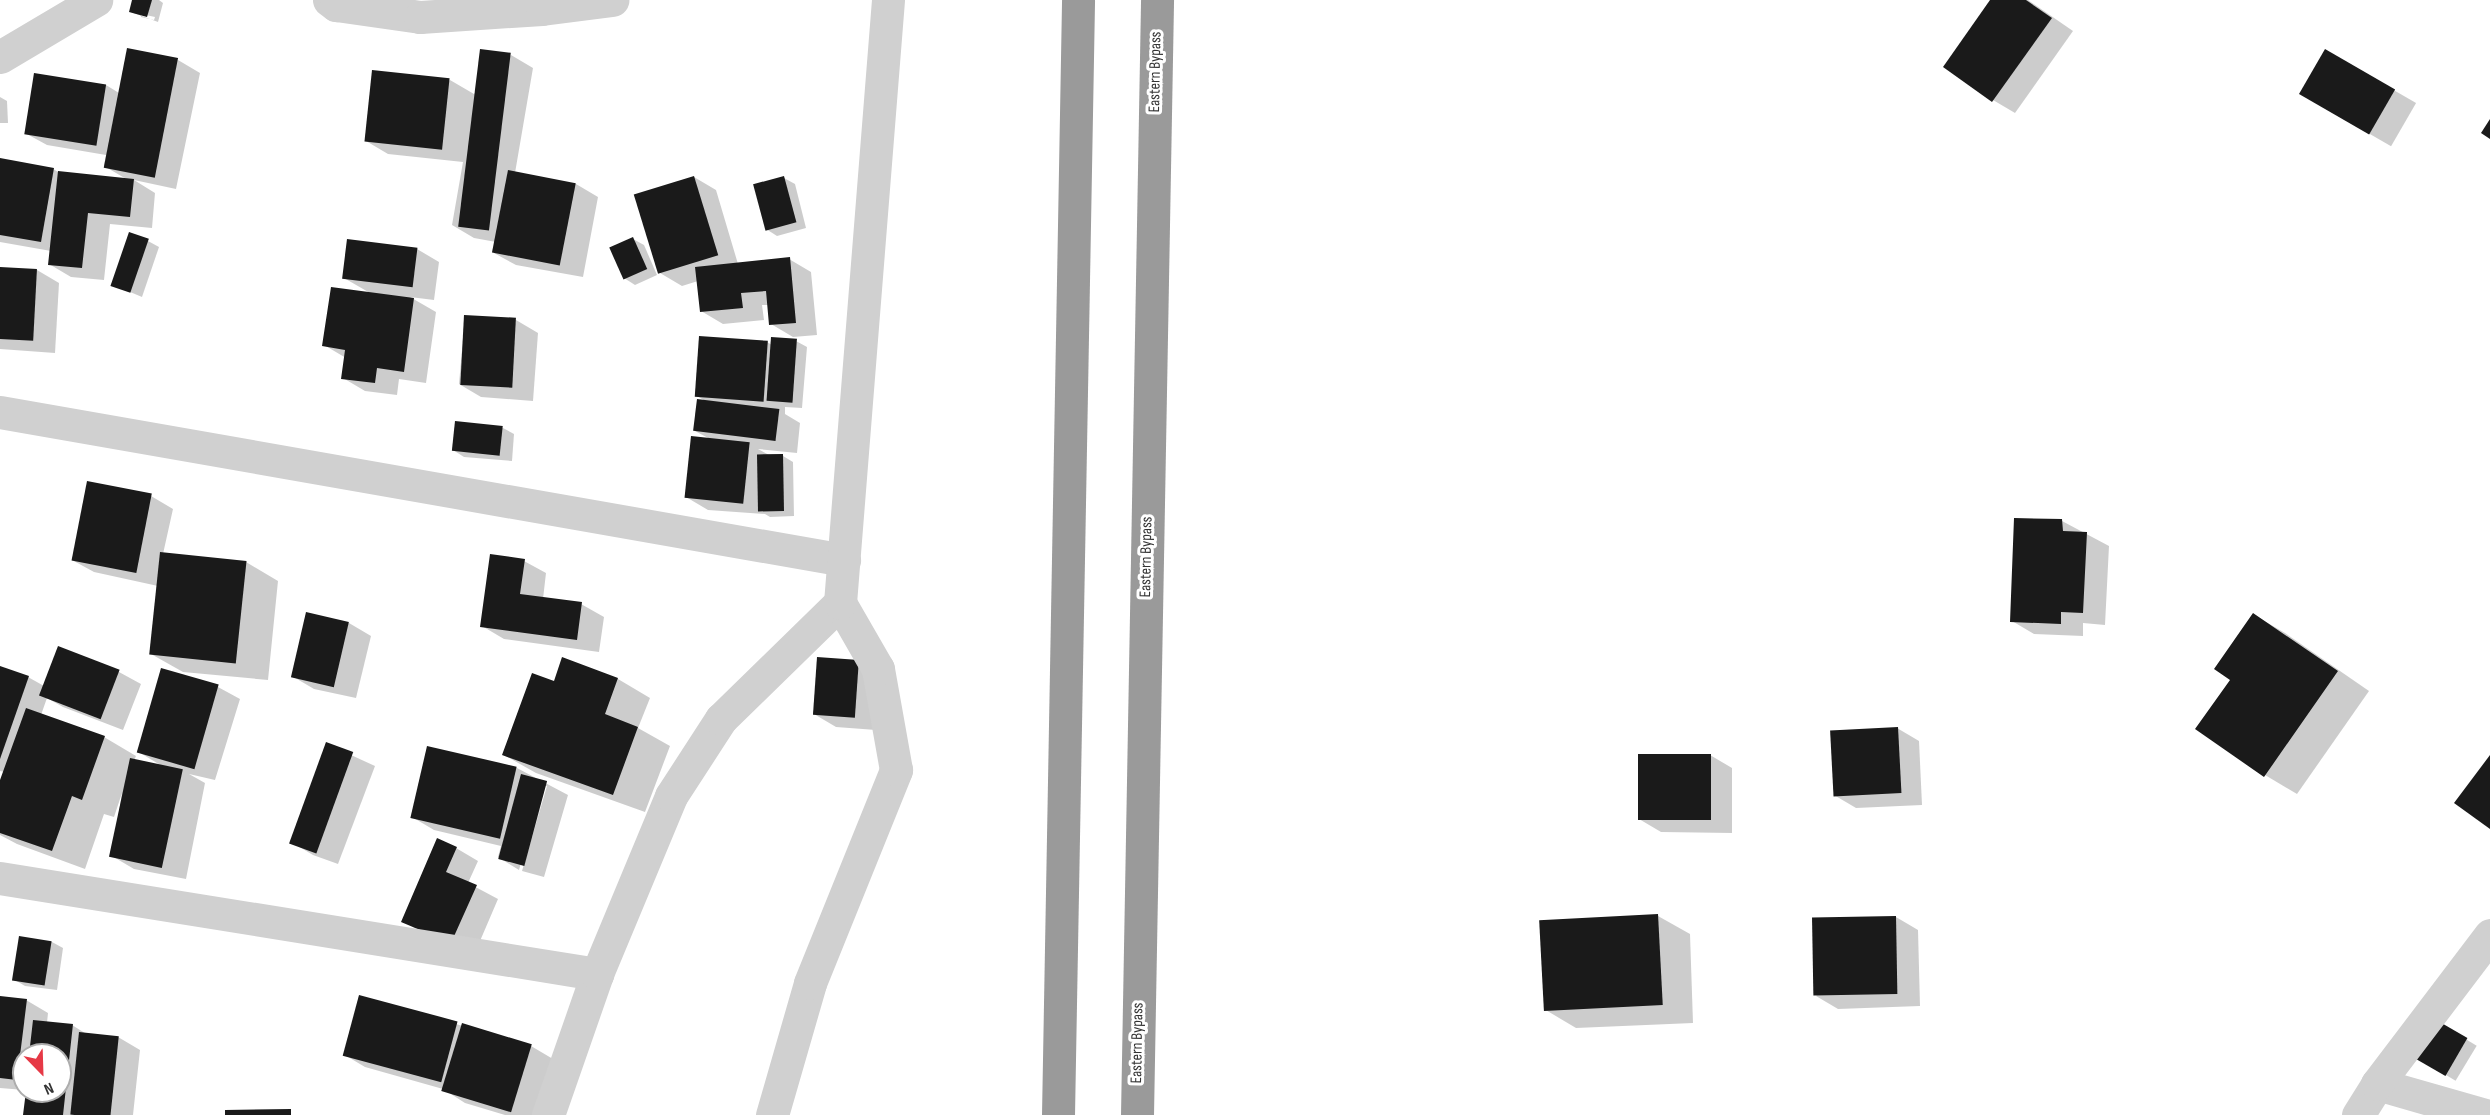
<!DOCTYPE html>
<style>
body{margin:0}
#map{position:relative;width:2490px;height:1115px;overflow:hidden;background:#fff;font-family:"Sofia Sans Condensed",sans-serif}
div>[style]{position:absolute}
.shadow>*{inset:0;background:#0003;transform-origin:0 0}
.building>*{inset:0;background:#1a1a1a;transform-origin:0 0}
.street>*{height:33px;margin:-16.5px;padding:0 16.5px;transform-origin:16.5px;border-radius:16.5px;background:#d0d0d0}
.highway>*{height:33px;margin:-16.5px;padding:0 16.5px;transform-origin:16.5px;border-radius:16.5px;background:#9a9a9a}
span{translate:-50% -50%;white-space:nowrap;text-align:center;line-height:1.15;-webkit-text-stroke:6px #fff;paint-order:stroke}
.street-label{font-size:16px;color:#333}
.north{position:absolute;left:12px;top:1043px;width:60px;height:60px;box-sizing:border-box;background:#fff;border:2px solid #adadad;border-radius:50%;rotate:157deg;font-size:16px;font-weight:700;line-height:24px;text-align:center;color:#333}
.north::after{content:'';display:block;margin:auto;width:21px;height:27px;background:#e63946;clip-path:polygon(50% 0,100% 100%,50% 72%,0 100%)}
</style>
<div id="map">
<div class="shadow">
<i style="clip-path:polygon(evenodd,134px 0,159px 0,163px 3px,158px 22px,131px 12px,134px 0,141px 14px,155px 17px,154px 20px,141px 17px,141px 14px)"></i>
<i style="clip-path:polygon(1992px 0,2028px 0,2073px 31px,2015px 113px,1993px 100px)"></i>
<i style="clip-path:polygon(128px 50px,178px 60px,200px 73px,176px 189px,134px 180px,155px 193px,152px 228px,110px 224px,104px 280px,71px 277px,49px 264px,51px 251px,0 242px,0 160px,53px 169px,60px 173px,128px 180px,104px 166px,106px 155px,47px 145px,25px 133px,106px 85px,119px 93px)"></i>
<i style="left:2326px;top:51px;width:104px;height:50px;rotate:30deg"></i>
<i style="clip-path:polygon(511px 55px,533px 68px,515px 173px,576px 184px,598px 197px,583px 277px,516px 265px,494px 253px,496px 242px,474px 238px,452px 225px,463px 162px,388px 154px,366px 141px,450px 80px,474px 94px)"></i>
<i style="clip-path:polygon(0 97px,7px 101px,8px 123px,0 123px)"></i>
<i style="clip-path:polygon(694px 177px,716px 190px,738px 264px,789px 259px,811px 272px,817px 335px,793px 337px,771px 324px,769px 305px,762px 305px,764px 320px,723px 324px,701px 311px,698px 281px,682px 286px,660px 273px)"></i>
<i style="clip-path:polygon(784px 178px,795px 184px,806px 228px,777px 236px,766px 229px)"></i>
<i style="clip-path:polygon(633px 239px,644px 245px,657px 275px,635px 285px,624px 278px)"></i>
<i style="clip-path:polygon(148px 241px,159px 247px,142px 297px,111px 284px)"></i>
<i style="clip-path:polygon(417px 249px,439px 262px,434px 300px,410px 297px,436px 312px,426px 383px,399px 379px,397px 395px,365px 391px,343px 378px,346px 358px,324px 345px,370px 293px,344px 278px)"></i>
<i style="clip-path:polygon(0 268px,37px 270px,59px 283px,55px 353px,0 349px)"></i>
<i style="clip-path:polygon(465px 316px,516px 320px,538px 333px,533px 401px,481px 397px,459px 384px)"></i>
<i style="clip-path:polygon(796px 341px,807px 347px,802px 408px,785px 407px,785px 414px,800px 423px,797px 453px,758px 449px,771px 456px,783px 456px,793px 462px,794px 516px,770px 517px,765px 514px,708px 510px,686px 497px,710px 439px,695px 431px,707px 402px,697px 396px,767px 342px,772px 345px)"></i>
<i style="clip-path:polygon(456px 423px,503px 428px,514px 434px,512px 461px,464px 457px,453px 450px)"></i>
<i style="clip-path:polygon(151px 496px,173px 509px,163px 554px,246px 562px,278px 581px,268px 680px,183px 672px,151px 654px,158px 586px,94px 572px,72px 560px)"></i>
<i style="clip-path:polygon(2062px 521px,2109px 546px,2105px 625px,2083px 623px,2083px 636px,2034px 634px,2012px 621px)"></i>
<i style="clip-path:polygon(524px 561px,546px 573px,543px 599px,581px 604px,604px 617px,599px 652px,504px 639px,482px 626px)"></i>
<i style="clip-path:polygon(2254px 615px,2285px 633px,2369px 691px,2297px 794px,2265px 775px,2232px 680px)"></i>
<i style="clip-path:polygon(349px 623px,371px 636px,356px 698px,314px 689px,292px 676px)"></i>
<i style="clip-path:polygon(563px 659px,618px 679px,650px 698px,638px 728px,670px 746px,645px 812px,536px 773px,504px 755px,555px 683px)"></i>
<i style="clip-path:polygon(859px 662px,881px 675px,876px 730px,836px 727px,814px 714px)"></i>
<i style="clip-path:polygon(0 668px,28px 677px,44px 686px,119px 672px,141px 684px,123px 730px,63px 707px,47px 698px,41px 715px,104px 737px,136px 756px,134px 761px,162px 766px,137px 751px,218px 687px,240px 699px,215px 780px,189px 774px,205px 783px,186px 879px,134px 869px,112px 856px,122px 793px,114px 817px,104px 814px,85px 869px,17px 844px,0 835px,0 784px,4px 772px,0 771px)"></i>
<i style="clip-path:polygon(1897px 728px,1919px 741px,1922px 805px,1856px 808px,1834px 795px)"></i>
<i style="clip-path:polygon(327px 744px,375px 766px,338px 864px,313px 855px,291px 842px)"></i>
<i style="clip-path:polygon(1710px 755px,1732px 768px,1732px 833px,1661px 832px,1639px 819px)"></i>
<i style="clip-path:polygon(517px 768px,568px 795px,544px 877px,522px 871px,547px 786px,544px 786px,519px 870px,498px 857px,501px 846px,434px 830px,412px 817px)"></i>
<i style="clip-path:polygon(456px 848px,478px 861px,468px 883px,498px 899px,474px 955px,425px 934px,403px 921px)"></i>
<i style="clip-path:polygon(1658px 916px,1690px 934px,1693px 1023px,1576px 1028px,1544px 1009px)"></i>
<i style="clip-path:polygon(1896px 917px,1918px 930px,1920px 1006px,1838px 1009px,1816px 996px)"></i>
<i style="clip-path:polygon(20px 938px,52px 942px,63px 948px,57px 990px,25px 986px,15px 980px)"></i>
<i style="clip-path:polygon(0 998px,26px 1000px,48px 1013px,47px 1023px,72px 1025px,88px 1035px,118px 1037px,140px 1050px,133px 1115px,25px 1115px,27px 1091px,60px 1091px,60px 1055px,24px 1055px,24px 1090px,0 1088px)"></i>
<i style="left:2439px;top:1023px;width:44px;height:41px;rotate:31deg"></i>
<i style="clip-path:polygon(456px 1024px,531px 1046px,553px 1059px,535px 1115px,505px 1115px,465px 1103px,443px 1089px,365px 1067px,343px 1054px)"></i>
</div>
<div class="building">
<i style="clip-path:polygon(132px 0,152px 0,147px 17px,129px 12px)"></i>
<i style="clip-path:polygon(1990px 0,2026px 0,2052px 18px,1992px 102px,1943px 67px)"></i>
<i style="left:127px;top:48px;width:52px;height:122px;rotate:11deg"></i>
<i style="left:480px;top:49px;width:31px;height:179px;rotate:7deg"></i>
<i style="left:2325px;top:49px;width:81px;height:52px;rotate:30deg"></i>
<i style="left:372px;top:70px;width:78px;height:72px;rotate:6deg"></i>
<i style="left:34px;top:73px;width:73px;height:62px;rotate:9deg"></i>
<i style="clip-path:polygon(2490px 119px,2490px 139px,2481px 133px)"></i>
<i style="clip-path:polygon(0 158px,54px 168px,41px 242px,0 235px)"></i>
<i style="left:508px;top:170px;width:69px;height:84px;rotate:11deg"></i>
<i style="clip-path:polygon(58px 171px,134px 179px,130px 217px,88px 213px,82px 268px,48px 265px)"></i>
<i style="left:694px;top:176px;width:83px;height:63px;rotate:73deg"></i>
<i style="left:784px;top:176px;width:48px;height:32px;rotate:75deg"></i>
<i style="left:129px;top:232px;width:21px;height:57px;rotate:19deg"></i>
<i style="left:633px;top:237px;width:35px;height:26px;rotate:66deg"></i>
<i style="left:347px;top:239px;width:71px;height:40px;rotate:7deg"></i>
<i style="clip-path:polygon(790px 257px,796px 323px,769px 325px,766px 291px,741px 293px,743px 308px,700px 312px,695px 267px)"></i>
<i style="left:0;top:267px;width:37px;height:72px;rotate:3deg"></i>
<i style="clip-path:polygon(331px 287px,414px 298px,404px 372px,377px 368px,375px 383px,341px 379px,345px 350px,322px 346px)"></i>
<i style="left:464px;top:315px;width:52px;height:70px;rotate:3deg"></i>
<i style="left:699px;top:336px;width:69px;height:61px;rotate:4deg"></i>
<i style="left:771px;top:337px;width:26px;height:64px;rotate:4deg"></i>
<i style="left:697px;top:399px;width:83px;height:32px;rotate:7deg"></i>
<i style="left:455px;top:421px;width:48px;height:30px;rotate:6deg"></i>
<i style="left:691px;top:436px;width:59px;height:62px;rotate:6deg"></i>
<i style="left:783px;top:454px;width:57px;height:26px;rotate:89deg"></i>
<i style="left:87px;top:481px;width:66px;height:81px;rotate:11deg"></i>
<i style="clip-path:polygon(2014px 518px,2062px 519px,2063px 531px,2087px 532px,2083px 613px,2061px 612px,2061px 624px,2010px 622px)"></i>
<i style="left:160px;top:552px;width:87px;height:103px;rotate:6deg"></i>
<i style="clip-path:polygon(490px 554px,525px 559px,520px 594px,582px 602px,577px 640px,480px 627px)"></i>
<i style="left:306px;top:612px;width:44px;height:67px;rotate:13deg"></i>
<i style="clip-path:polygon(2253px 613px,2338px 671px,2264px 777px,2195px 729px,2230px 680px,2214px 669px)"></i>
<i style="left:58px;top:646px;width:66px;height:53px;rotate:21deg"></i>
<i style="clip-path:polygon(562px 657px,618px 678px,605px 714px,638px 727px,613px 795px,502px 755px,532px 673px,554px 681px)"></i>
<i style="left:817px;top:657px;width:42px;height:58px;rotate:4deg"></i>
<i style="clip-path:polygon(0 666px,29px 676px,0 759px)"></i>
<i style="left:161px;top:668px;width:60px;height:88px;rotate:16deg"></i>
<i style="clip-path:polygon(26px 708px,105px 736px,82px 800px,72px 796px,52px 851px,0 833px,0 780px)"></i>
<i style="left:1898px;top:727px;width:66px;height:68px;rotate:87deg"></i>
<i style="left:326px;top:742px;width:29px;height:108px;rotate:20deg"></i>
<i style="left:427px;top:746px;width:92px;height:74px;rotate:13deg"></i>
<i style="left:1638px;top:754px;width:73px;height:66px"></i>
<i style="clip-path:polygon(2490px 755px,2490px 829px,2454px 803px)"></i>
<i style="left:130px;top:758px;width:54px;height:101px;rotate:12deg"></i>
<i style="left:521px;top:774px;width:27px;height:88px;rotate:15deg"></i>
<i style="clip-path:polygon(437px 838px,457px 847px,446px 872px,477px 885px,451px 943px,401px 922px)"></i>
<i style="left:1658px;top:914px;width:91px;height:119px;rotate:87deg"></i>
<i style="left:1896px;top:916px;width:78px;height:84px;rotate:89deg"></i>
<i style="left:19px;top:936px;width:33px;height:45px;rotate:9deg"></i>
<i style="left:359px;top:995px;width:102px;height:63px;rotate:15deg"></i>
<i style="clip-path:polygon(0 996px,27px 999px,17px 1080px,0 1078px)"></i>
<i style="clip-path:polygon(33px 1020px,73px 1024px,63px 1115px,23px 1115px,26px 1091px,60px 1091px,60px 1055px,29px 1055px)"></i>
<i style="left:2438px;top:1021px;width:34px;height:44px;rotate:30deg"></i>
<i style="left:462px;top:1023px;width:73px;height:71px;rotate:17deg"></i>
<i style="left:79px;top:1032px;width:40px;height:83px;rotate:6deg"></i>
<i style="clip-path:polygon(291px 1109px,291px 1115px,225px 1115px,225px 1110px)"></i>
</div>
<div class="street">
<i style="left:329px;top:0;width:9px;rotate:36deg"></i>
<i style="left:336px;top:5px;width:85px;rotate:8.1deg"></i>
<i style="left:420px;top:17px;width:122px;rotate:-3.8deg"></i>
<i style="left:542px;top:9px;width:71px;rotate:-7.3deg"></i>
<i style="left:0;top:57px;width:112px;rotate:-30.7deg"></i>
<i style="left:0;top:412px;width:857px;rotate:9.95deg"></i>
<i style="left:0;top:878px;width:605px;rotate:9.14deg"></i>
<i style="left:2377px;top:1084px;width:112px;rotate:16deg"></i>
<i style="left:548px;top:1115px;width:149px;rotate:-70.8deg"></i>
<i style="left:597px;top:974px;width:193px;rotate:-67.4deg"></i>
<i style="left:671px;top:796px;width:92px;rotate:-57deg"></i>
<i style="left:721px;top:719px;width:166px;rotate:-44.3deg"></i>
<i style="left:772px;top:1115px;width:137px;rotate:-73.9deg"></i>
<i style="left:810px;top:983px;width:230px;rotate:-68deg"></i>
<i style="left:896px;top:770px;width:103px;rotate:-100.1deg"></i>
<i style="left:878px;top:669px;width:76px;rotate:-119.9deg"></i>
<i style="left:840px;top:603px;width:605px;rotate:-85.45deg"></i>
<i style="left:2358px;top:1115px;width:36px;rotate:-58deg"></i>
<i style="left:2377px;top:1084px;width:187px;rotate:-52.8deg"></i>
</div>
<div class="highway">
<i style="left:1058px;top:1115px;width:1115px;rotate:-88.97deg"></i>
<i style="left:1137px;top:1115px;width:1115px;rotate:-88.97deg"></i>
</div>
<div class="street-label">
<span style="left:1156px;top:72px;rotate:-89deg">Eastern Bypass</span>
<span style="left:1147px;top:557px;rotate:-89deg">Eastern Bypass</span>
<span style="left:1138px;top:1043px;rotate:-89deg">Eastern Bypass</span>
</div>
<div class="north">N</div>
</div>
